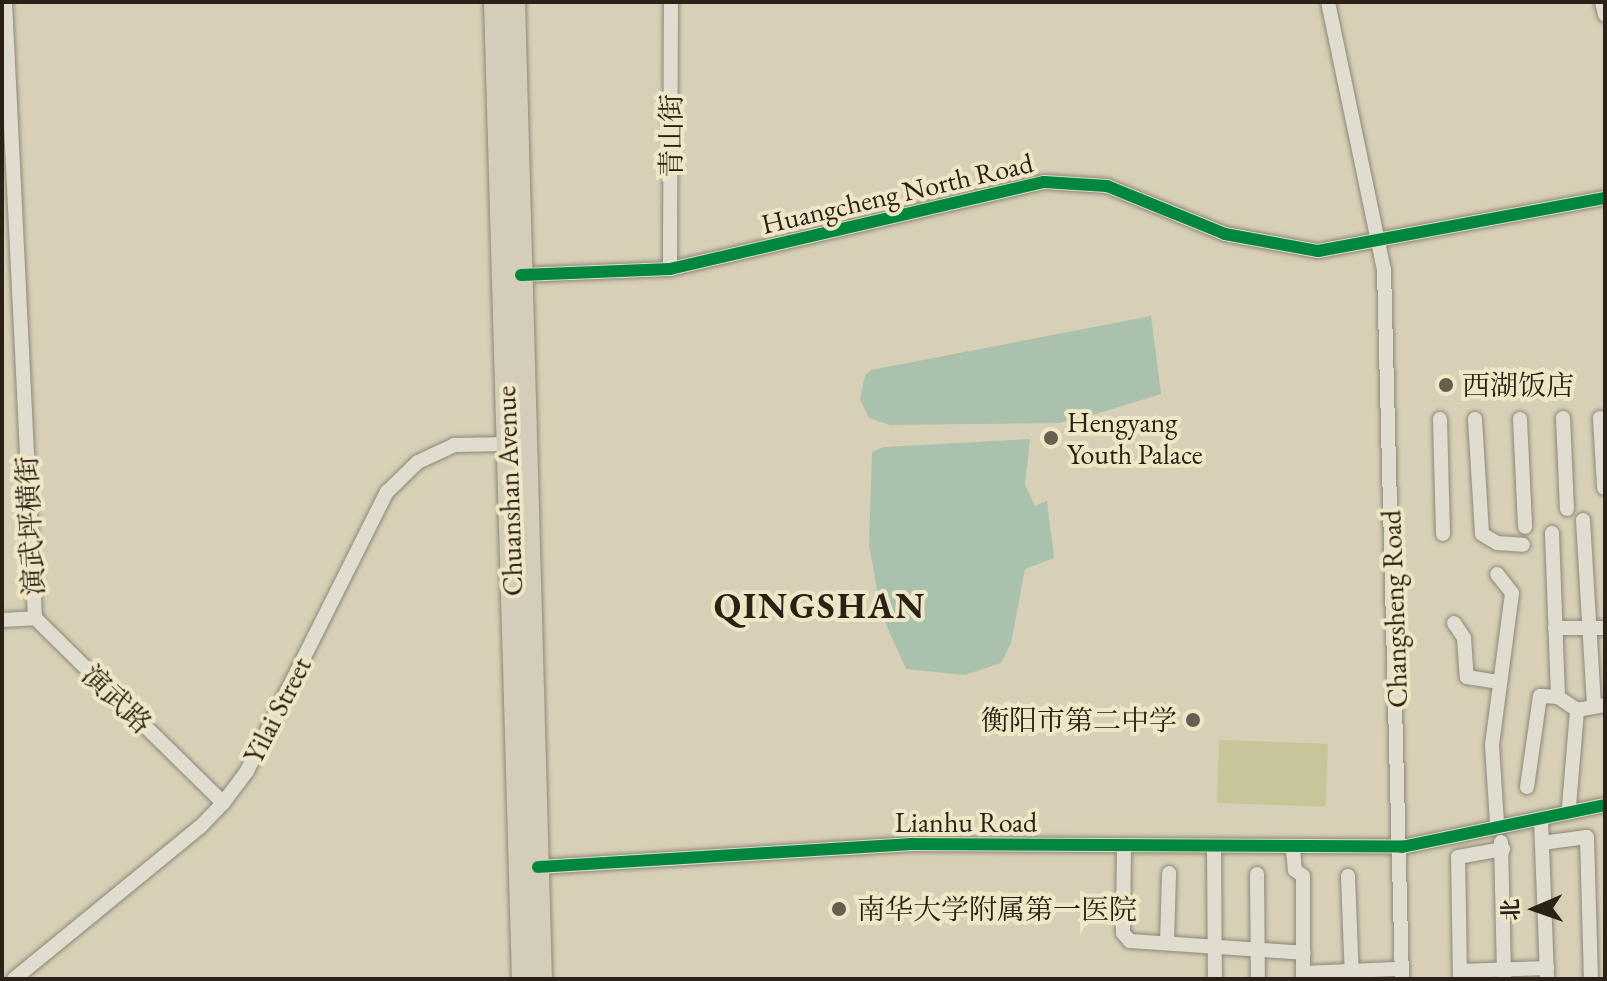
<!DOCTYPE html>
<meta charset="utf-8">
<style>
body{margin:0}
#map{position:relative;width:1607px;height:981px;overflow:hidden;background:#d7d0b6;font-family:"EB Garamond","Noto Serif SC",serif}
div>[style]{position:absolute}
.green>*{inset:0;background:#c7c69a;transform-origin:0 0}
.water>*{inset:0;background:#aac1ad}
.roads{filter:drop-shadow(0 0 2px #8d8777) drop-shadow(0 0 2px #8d8777)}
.minor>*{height:14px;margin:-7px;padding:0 7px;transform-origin:7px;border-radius:7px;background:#e0dccf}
.highway>*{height:22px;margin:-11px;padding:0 11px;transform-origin:11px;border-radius:11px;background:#d4cdba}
.cycleway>*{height:12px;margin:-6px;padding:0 6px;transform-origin:6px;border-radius:6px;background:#00873e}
.dots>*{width:22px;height:22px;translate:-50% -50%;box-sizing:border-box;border:4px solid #eee6c6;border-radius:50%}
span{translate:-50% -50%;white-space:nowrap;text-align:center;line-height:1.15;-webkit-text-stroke:8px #eee6c6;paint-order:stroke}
.street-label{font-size:28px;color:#2c2116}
.poi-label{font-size:28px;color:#2c2116}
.left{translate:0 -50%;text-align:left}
.right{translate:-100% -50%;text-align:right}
.district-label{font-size:36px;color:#2c2116;font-weight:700;letter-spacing:2px}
.frame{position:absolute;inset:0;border:4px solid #2c2116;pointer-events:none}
.north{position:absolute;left:1495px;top:869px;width:80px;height:80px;-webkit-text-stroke:6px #eee6c6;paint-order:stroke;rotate:268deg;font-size:22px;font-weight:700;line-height:32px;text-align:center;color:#2c2116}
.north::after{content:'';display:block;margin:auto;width:28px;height:36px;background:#2c2116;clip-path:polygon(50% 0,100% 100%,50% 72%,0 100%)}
</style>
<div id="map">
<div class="green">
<i style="left:1219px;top:740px;width:109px;height:63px;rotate:2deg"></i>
</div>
<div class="water">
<i style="clip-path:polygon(1151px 316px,1161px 394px,1089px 416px,1059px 423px,890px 425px,869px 418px,860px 399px,865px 375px,871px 370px)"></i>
<i style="clip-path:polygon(1030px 439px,1025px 485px,1035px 506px,1047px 501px,1054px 558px,1025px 569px,1011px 643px,1001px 663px,965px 675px,906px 669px,881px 613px,869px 544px,872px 452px,884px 447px)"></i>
</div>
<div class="roads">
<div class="minor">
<i style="left:5px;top:2px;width:617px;rotate:87.21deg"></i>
<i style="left:1328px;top:2px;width:273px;rotate:78.2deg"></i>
<i style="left:1384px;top:269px;width:710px;rotate:88.55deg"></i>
<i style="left:1602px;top:2px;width:13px;rotate:77deg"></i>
<i style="left:670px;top:269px;width:267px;rotate:-89.8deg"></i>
<i style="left:521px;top:275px;width:149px;rotate:-2.3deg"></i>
<i style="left:670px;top:269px;width:384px;rotate:-13.1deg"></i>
<i style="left:1044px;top:182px;width:63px;rotate:3.6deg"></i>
<i style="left:1107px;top:186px;width:127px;rotate:22.1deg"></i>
<i style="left:1225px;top:234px;width:95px;rotate:10.4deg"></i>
<i style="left:1318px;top:251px;width:292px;rotate:-10.5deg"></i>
<i style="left:1563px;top:418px;width:91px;rotate:87.5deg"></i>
<i style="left:1600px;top:418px;width:70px;rotate:86.7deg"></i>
<i style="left:1440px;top:419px;width:115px;rotate:88.5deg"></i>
<i style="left:1475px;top:419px;width:115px;rotate:86.5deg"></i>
<i style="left:1482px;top:534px;width:17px;rotate:31deg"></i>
<i style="left:1497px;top:543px;width:26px;rotate:4deg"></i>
<i style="left:1520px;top:419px;width:108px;rotate:87.3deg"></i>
<i style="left:1583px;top:520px;width:185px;rotate:86.6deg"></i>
<i style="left:1552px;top:533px;width:164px;rotate:87.9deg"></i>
<i style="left:2px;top:620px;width:33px;rotate:-3deg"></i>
<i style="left:35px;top:618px;width:264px;rotate:44.5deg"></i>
<i style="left:1454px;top:623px;width:18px;rotate:56deg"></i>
<i style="left:1464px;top:638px;width:39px;rotate:86deg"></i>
<i style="left:1467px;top:677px;width:33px;rotate:9deg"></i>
<i style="left:1555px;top:628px;width:50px"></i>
<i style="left:1527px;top:787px;width:92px;rotate:-81.9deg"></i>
<i style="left:1540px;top:696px;width:18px;rotate:3deg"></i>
<i style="left:1558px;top:697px;width:23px;rotate:34deg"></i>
<i style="left:1577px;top:710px;width:28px;rotate:-10deg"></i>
<i style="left:1569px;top:806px;width:96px;rotate:-85.2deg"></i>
<i style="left:1541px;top:820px;width:159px;rotate:87.8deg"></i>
<i style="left:1497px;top:823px;width:78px;rotate:-93.7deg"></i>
<i style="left:1492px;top:745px;width:153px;rotate:-82.5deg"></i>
<i style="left:1512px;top:593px;width:24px;rotate:-128deg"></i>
<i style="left:1501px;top:842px;width:137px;rotate:88.7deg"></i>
<i style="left:1542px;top:843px;width:45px;rotate:-7.6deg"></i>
<i style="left:1587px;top:837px;width:142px;rotate:88.4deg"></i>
<i style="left:1124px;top:847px;width:86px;rotate:90.7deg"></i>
<i style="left:1123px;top:933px;width:11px;rotate:49deg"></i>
<i style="left:1130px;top:941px;width:174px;rotate:3.9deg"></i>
<i style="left:1214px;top:848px;width:131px;rotate:89.6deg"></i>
<i style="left:1293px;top:849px;width:21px;rotate:85deg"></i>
<i style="left:1295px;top:870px;width:10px;rotate:37deg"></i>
<i style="left:1303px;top:876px;width:103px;rotate:90deg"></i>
<i style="left:538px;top:867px;width:373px;rotate:-3.5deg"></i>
<i style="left:910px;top:844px;width:492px;rotate:0.3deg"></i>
<i style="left:1402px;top:847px;width:207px;rotate:-11.7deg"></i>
<i style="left:1257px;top:874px;width:105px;rotate:89.5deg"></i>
<i style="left:1348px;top:876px;width:103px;rotate:87.8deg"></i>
<i style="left:1167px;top:942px;width:69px;rotate:-88.3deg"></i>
<i style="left:1460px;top:971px;width:87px;rotate:-2deg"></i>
<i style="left:1303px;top:973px;width:92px;rotate:-2.5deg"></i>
<i style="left:14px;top:979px;width:240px;rotate:-39.3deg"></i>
<i style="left:200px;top:827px;width:33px;rotate:-46deg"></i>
<i style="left:223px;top:803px;width:40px;rotate:-53deg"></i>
<i style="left:247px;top:771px;width:312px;rotate:-63.4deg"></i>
<i style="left:387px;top:492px;width:43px;rotate:-44.1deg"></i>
<i style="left:418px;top:462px;width:40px;rotate:-25deg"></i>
<i style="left:454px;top:445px;width:53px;rotate:-1.1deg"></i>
<i style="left:1460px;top:979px;width:122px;rotate:-90.9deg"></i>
<i style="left:1458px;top:857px;width:46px;rotate:-10.1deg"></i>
</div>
<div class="highway">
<i style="left:495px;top:2px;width:977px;rotate:88.36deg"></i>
<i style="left:514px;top:2px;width:977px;rotate:88.42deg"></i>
</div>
</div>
<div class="cycleway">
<i style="left:521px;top:275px;width:149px;rotate:-2.3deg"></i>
<i style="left:670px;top:269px;width:384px;rotate:-13.1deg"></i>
<i style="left:1044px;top:182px;width:63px;rotate:3.6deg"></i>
<i style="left:1107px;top:186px;width:127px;rotate:22.1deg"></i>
<i style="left:1225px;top:234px;width:95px;rotate:10.4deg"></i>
<i style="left:1318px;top:251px;width:292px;rotate:-10.5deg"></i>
<i style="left:538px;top:867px;width:373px;rotate:-3.5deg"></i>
<i style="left:910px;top:844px;width:492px;rotate:0.3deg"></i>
<i style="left:1402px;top:847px;width:207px;rotate:-11.7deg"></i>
</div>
<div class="dots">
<i style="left:1446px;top:385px;background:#685e4e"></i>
<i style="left:1051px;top:438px;background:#685e4e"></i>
<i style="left:1193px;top:720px;background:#685e4e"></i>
<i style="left:839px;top:909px;background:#685e4e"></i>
</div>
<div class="street-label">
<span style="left:671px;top:136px;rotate:-90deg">青山街</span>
<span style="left:897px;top:193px;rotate:-13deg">Huangcheng North Road</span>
<span style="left:509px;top:491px;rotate:-92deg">Chuanshan Avenue</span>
<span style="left:30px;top:526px;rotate:-93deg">演武坪横街</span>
<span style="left:1394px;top:609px;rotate:-92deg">Changsheng Road</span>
<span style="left:117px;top:699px;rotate:44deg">演武路</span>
<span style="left:277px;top:710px;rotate:-63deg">Yilai Street</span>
<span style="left:966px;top:822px">Lianhu Road</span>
</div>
<div class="poi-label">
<span class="left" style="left:1462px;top:385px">西湖饭店</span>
<span class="left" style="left:1067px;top:438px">Hengyang<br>Youth Palace</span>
<span class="right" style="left:1177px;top:720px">衡阳市第二中学</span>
<span class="left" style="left:857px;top:909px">南华大学附属第一医院</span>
</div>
<div class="district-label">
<span style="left:820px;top:606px">QINGSHAN</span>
</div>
<div class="frame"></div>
<div class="north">北</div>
</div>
